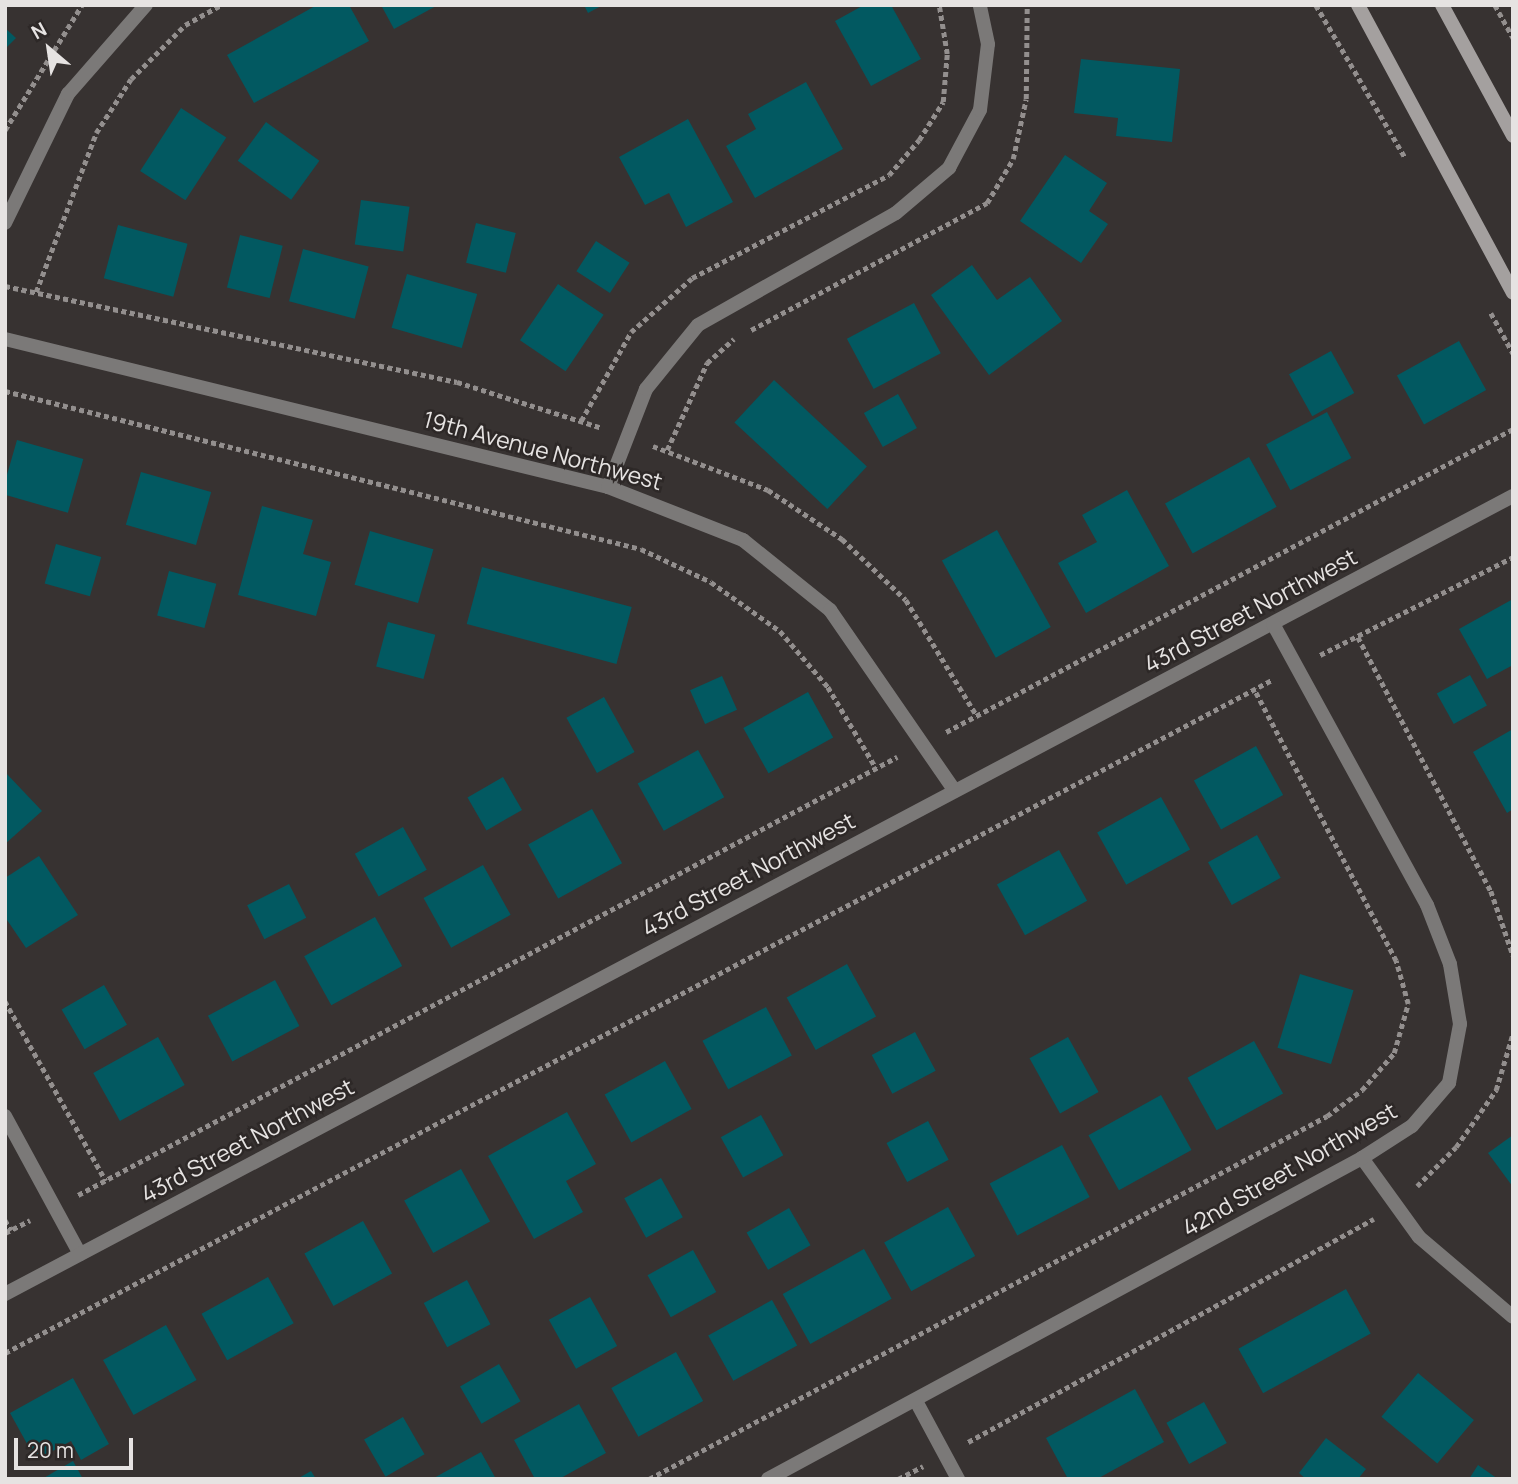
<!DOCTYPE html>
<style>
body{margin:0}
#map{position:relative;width:1518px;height:1484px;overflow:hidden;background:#373231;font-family:Manrope,sans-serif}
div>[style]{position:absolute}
.building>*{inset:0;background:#025961;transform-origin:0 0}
.path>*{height:4.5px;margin-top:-2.25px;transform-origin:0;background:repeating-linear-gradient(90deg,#938f8e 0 5px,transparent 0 8.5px)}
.street>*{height:14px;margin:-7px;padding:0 7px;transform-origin:7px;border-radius:7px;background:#7b7978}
.secondary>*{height:14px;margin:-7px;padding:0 7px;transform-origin:7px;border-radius:7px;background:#a4a09f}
span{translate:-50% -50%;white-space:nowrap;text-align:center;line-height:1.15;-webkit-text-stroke:5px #2d2827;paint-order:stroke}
.street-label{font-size:23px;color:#e6e3e2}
.frame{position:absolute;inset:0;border:7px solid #e6e3e2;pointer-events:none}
.north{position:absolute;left:14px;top:14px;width:70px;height:70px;-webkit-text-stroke:5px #2d2827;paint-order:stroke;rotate:331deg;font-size:19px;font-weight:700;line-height:28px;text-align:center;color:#e6e3e2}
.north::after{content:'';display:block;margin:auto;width:24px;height:32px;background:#e6e3e2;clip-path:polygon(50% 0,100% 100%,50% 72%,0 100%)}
.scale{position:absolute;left:14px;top:1438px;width:119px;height:32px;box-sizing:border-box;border:4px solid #e6e3e2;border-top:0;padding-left:9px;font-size:21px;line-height:24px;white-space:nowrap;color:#e6e3e2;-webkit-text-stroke:5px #2d2827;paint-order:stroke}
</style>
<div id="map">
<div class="building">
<i style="clip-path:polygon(317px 5px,349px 5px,369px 41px,254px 103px,227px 55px)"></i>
<i style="clip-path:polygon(381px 5px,438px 5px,394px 29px)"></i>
<i style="clip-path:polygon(584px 5px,603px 5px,588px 13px)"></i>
<i style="clip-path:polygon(864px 5px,891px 5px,921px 59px,871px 86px,835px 21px)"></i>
<i style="clip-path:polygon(5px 28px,16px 38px,5px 49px)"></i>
<i style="clip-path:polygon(1081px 59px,1180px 69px,1172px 142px,1116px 136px,1118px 118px,1074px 113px)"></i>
<i style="clip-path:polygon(806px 82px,843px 149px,755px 198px,726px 146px,756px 129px,748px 114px)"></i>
<i style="left:181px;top:108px;width:54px;height:75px;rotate:33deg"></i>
<i style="clip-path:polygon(688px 119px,733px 202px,686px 227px,669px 193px,645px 205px,619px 157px)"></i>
<i style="left:266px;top:122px;width:66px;height:48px;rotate:36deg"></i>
<i style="clip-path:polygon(1065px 155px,1107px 183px,1089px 211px,1108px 224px,1081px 263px,1020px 221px)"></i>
<i style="left:361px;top:200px;width:49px;height:45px;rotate:8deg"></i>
<i style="left:476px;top:223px;width:41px;height:41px;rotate:14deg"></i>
<i style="left:118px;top:225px;width:72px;height:55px;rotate:15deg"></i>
<i style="left:240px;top:235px;width:44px;height:54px;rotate:14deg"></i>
<i style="left:596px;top:241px;width:40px;height:36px;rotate:33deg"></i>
<i style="left:303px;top:249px;width:68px;height:54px;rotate:15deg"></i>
<i style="clip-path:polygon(972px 265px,997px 300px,1030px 277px,1062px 321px,989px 375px,931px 295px)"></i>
<i style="left:407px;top:274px;width:73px;height:56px;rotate:16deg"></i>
<i style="left:558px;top:284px;width:55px;height:68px;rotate:34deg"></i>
<i style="left:914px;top:303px;width:57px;height:76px;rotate:62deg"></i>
<i style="left:1459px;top:341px;width:56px;height:71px;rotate:61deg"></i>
<i style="left:1331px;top:351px;width:48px;height:48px;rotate:61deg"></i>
<i style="left:774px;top:380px;width:127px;height:58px;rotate:43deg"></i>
<i style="left:898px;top:394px;width:39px;height:39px;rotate:61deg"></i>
<i style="left:1327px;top:412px;width:52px;height:69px;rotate:62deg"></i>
<i style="left:17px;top:440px;width:69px;height:56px;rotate:16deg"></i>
<i style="left:1249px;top:457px;width:57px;height:96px;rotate:61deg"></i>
<i style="left:141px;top:472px;width:73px;height:55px;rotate:16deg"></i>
<i style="clip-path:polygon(1127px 490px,1169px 566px,1086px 613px,1058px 563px,1097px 542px,1082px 515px)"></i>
<i style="clip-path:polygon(262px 506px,313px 520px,303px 554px,331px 562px,316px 616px,238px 595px)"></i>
<i style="left:997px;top:530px;width:111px;height:63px;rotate:61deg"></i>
<i style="left:370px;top:531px;width:66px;height:56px;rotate:16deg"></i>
<i style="left:56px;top:544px;width:47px;height:41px;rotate:16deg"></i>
<i style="left:482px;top:567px;width:155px;height:59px;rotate:15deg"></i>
<i style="left:169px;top:571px;width:49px;height:46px;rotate:15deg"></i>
<i style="clip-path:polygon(1513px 599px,1513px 665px,1487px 679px,1459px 629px)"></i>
<i style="left:388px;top:622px;width:49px;height:46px;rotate:15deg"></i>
<i style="left:1470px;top:675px;width:35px;height:38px;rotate:61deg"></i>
<i style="left:722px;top:676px;width:37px;height:35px;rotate:66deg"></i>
<i style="left:808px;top:692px;width:52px;height:74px;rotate:61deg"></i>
<i style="left:604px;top:697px;width:63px;height:43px;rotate:61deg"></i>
<i style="clip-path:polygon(1513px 729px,1513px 809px,1507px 813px,1473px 752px)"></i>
<i style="left:1256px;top:746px;width:56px;height:71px;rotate:61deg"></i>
<i style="left:698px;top:750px;width:54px;height:69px;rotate:61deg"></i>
<i style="clip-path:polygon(5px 772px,42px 811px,5px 844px)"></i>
<i style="left:503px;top:777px;width:38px;height:41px;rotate:60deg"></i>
<i style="left:1161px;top:797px;width:60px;height:73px;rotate:61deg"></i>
<i style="left:592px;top:809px;width:62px;height:73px;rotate:61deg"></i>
<i style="left:403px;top:827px;width:49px;height:55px;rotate:61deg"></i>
<i style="left:1257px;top:835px;width:49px;height:56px;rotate:61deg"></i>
<i style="left:1059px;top:850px;width:58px;height:71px;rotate:61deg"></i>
<i style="clip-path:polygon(39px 856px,78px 915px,26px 948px,5px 917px,5px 878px)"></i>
<i style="left:483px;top:865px;width:57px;height:68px;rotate:61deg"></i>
<i style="left:289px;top:884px;width:38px;height:47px;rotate:63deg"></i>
<i style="left:375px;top:917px;width:56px;height:81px;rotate:61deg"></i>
<i style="left:847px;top:964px;width:60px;height:69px;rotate:61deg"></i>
<i style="left:1300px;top:974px;width:56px;height:77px;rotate:17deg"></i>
<i style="left:275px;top:980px;width:52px;height:76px;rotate:62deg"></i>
<i style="left:104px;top:985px;width:46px;height:49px;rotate:60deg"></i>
<i style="left:766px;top:1007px;width:55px;height:72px;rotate:62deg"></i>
<i style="left:915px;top:1032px;width:44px;height:49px;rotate:62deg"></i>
<i style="left:158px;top:1037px;width:55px;height:74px;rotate:61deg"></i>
<i style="left:1068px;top:1037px;width:63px;height:44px;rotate:61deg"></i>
<i style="left:1254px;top:1041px;width:60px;height:76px;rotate:61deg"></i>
<i style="left:665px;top:1061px;width:55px;height:69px;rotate:61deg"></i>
<i style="left:1161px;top:1095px;width:63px;height:83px;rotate:61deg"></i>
<i style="clip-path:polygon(567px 1112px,596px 1164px,566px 1181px,583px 1212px,534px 1239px,488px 1156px)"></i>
<i style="left:761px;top:1115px;width:46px;height:46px;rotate:61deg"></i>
<i style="left:928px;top:1121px;width:44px;height:47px;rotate:62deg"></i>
<i style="clip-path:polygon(1513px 1135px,1513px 1187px,1488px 1153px)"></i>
<i style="left:1062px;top:1145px;width:59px;height:82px;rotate:62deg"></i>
<i style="left:461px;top:1169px;width:60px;height:65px;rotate:61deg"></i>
<i style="left:661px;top:1178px;width:45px;height:42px;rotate:61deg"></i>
<i style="left:948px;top:1207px;width:56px;height:73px;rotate:61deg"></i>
<i style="left:789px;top:1208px;width:43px;height:49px;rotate:60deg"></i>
<i style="left:363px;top:1221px;width:60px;height:67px;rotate:61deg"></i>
<i style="left:864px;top:1249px;width:57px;height:93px;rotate:61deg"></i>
<i style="left:693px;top:1250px;width:48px;height:52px;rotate:61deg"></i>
<i style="left:268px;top:1277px;width:53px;height:76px;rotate:61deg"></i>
<i style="left:467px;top:1280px;width:50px;height:49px;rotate:62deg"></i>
<i style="left:1346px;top:1289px;width:51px;height:123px;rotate:61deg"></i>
<i style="left:590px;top:1297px;width:56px;height:47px;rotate:61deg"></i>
<i style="left:772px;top:1300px;width:52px;height:73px;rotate:61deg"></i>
<i style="left:166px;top:1325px;width:63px;height:72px;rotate:61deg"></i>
<i style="left:676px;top:1352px;width:56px;height:74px;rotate:61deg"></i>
<i style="left:499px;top:1364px;width:43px;height:45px;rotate:60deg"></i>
<i style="left:1418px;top:1373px;width:73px;height:57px;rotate:40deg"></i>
<i style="clip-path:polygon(73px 1378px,109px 1444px,81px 1460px,71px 1441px,36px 1460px,10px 1413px)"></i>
<i style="clip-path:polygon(1135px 1389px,1164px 1442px,1097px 1479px,1068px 1479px,1046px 1438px)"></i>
<i style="left:1204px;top:1402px;width:47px;height:43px;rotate:61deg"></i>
<i style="clip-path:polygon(579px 1404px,606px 1453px,559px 1479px,535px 1479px,514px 1440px)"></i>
<i style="left:403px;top:1417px;width:43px;height:45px;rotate:60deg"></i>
<i style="clip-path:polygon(1326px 1438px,1366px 1469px,1358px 1479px,1306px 1479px,1299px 1473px)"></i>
<i style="clip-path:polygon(481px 1452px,496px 1479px,432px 1479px)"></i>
<i style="clip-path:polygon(73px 1461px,83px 1479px,42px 1479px)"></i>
<i style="clip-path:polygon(1478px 1465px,1498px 1479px,1469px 1479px)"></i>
<i style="clip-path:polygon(311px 1471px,316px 1479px,297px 1479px)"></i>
</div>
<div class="path">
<i style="left:1316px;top:5px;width:178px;rotate:59.7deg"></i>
<i style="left:1495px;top:5px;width:38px;rotate:61deg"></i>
<i style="left:5px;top:130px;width:147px;rotate:-58.4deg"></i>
<i style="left:5px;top:286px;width:462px;rotate:12deg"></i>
<i style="left:457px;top:382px;width:152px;rotate:17.6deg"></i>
<i style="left:36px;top:292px;width:170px;rotate:-69.3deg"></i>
<i style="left:96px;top:133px;width:64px;rotate:-57.1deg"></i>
<i style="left:131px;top:79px;width:76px;rotate:-45deg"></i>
<i style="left:185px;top:25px;width:41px;rotate:-29.1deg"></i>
<i style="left:1491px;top:313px;width:46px;rotate:61.2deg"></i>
<i style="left:751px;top:330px;width:268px;rotate:-28.3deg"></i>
<i style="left:987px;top:203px;width:51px;rotate:-59.4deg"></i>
<i style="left:1013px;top:159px;width:61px;rotate:-77.8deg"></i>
<i style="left:1026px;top:99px;width:94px;rotate:-89.4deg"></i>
<i style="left:5px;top:391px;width:655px;rotate:13.95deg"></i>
<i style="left:641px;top:549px;width:77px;rotate:25.2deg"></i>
<i style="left:711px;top:582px;width:85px;rotate:35.4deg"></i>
<i style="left:780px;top:631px;width:74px;rotate:49.4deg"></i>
<i style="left:828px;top:687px;width:94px;rotate:59.3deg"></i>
<i style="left:581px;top:421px;width:102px;rotate:-60.7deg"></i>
<i style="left:631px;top:332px;width:81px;rotate:-41.5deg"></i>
<i style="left:692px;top:278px;width:222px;rotate:-27.6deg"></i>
<i style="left:889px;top:175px;width:46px;rotate:-49.4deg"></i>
<i style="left:919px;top:140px;width:45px;rotate:-57.7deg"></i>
<i style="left:943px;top:102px;width:48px;rotate:-85.2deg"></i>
<i style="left:947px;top:54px;width:50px;rotate:-99.3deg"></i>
<i style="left:653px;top:446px;width:123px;rotate:20.9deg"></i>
<i style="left:768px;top:490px;width:89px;rotate:33.5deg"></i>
<i style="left:842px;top:539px;width:88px;rotate:43.6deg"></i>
<i style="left:906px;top:600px;width:136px;rotate:58.5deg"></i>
<i style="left:667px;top:450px;width:96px;rotate:-65.3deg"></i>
<i style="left:707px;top:363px;width:36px;rotate:-42deg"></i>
<i style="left:1358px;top:637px;width:287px;rotate:62.4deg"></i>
<i style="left:1491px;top:891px;width:68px;rotate:71deg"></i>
<i style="left:1320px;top:655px;width:216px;rotate:-26.9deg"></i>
<i style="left:946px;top:732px;width:643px;rotate:-28.12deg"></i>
<i style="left:5px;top:1001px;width:206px;rotate:60.7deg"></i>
<i style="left:1417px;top:1186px;width:55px;rotate:-45deg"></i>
<i style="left:1456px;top:1147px;width:70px;rotate:-54.9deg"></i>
<i style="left:1496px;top:1090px;width:59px;rotate:-73.4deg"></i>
<i style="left:78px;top:1195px;width:929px;rotate:-28.14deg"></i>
<i style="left:5px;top:1220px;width:12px;rotate:59deg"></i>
<i style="left:5px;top:1233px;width:28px;rotate:-27deg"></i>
<i style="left:5px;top:1353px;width:1435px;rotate:-27.98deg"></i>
<i style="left:968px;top:1442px;width:463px;rotate:-28.8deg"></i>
<i style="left:649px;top:1479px;width:769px;rotate:-28.16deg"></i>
<i style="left:1327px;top:1116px;width:44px;rotate:-36.6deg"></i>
<i style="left:1362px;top:1090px;width:49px;rotate:-49.1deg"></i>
<i style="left:1394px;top:1053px;width:51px;rotate:-74.1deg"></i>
<i style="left:1408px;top:1004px;width:45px;rotate:-105.6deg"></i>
<i style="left:1396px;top:961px;width:307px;rotate:-117.6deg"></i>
<i style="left:898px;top:1479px;width:28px;rotate:-27deg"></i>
</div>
<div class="street">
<i style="left:5px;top:223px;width:144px;rotate:-64deg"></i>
<i style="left:68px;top:94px;width:118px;rotate:-48.8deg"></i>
<i style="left:5px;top:339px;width:621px;rotate:13.79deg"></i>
<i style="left:608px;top:487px;width:145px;rotate:21.4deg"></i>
<i style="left:743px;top:540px;width:112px;rotate:38.8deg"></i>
<i style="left:830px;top:610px;width:219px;rotate:55.4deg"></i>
<i style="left:608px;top:487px;width:105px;rotate:-68.8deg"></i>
<i style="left:646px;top:389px;width:82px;rotate:-50.9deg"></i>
<i style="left:698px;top:325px;width:227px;rotate:-29.5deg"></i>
<i style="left:896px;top:213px;width:70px;rotate:-40.3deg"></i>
<i style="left:949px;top:168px;width:66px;rotate:-61.9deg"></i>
<i style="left:980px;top:110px;width:66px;rotate:-83.1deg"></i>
<i style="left:988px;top:44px;width:40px;rotate:-102deg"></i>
<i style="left:5px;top:1116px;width:157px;rotate:61.5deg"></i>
<i style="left:1362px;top:1158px;width:97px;rotate:54.2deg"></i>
<i style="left:1419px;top:1237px;width:123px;rotate:40.4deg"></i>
<i style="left:5px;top:1294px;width:1706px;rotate:-27.89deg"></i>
<i style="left:916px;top:1401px;width:89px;rotate:61.7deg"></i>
<i style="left:768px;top:1479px;width:675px;rotate:-28.39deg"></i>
<i style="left:1362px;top:1158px;width:59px;rotate:-32.6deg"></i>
<i style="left:1412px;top:1126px;width:57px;rotate:-49.3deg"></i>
<i style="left:1449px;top:1083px;width:60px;rotate:-79.4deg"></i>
<i style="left:1460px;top:1024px;width:61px;rotate:-99.5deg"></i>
<i style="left:1450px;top:964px;width:63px;rotate:-111.3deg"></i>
<i style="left:1427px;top:905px;width:320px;rotate:-118.7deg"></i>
</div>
<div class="secondary">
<i style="left:1358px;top:5px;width:327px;rotate:61.7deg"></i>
<i style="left:1442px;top:5px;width:149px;rotate:61.5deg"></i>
</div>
<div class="street-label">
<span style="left:543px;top:450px;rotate:15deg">19th Avenue Northwest</span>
<span style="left:1250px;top:610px;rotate:-28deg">43rd Street Northwest</span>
<span style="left:748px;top:874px;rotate:-28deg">43rd Street Northwest</span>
<span style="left:247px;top:1140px;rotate:-28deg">43rd Street Northwest</span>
<span style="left:1289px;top:1169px;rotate:-30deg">42nd Street Northwest</span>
</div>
<div class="frame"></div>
<div class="north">N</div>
<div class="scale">20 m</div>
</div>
